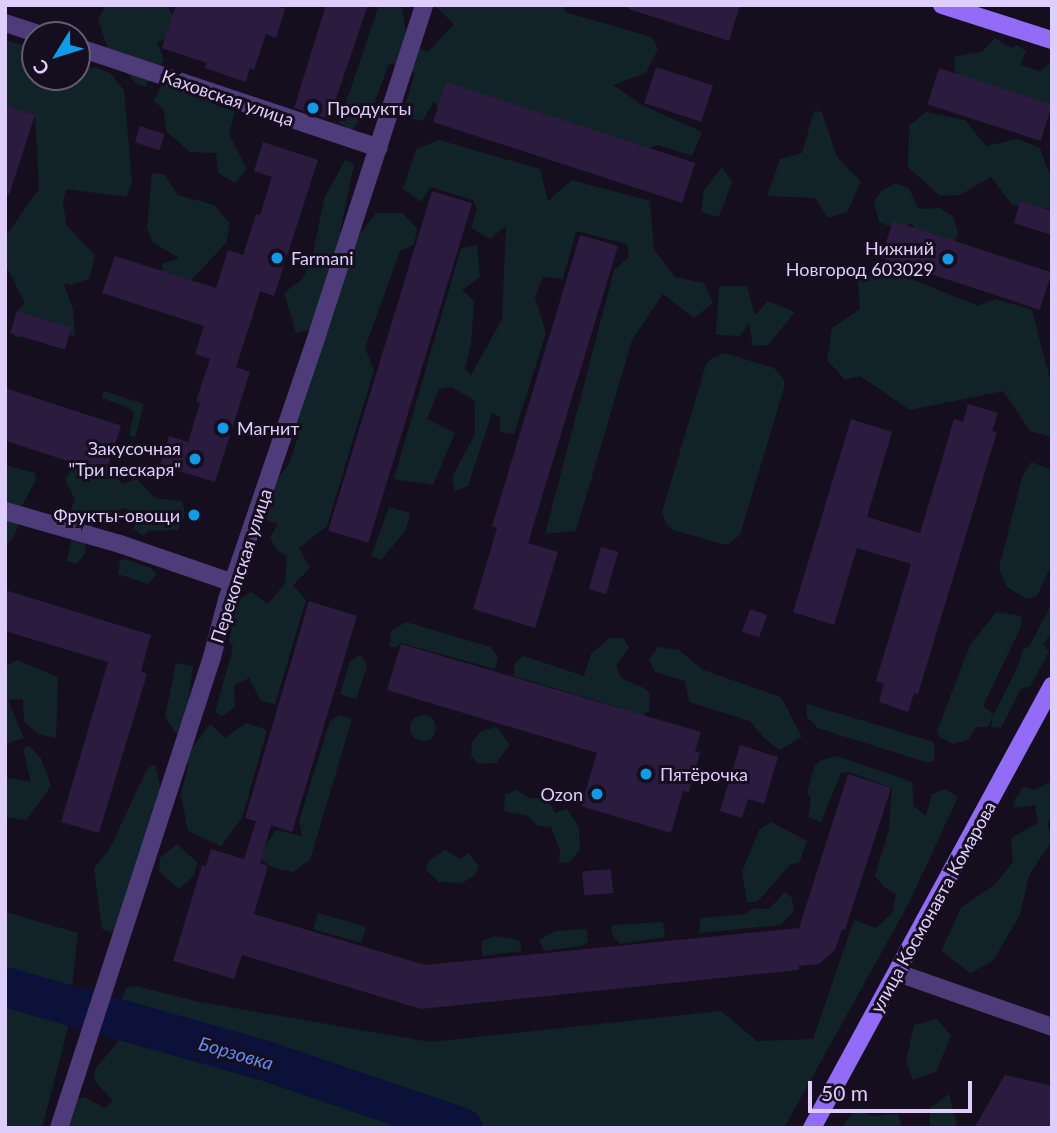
<!DOCTYPE html>
<meta charset="utf-8">
<style>
body{margin:0}
#map{position:relative;width:1057px;height:1133px;overflow:hidden;background:#150e1e;font-family:Lato,sans-serif}
div>[style]{position:absolute}
.green>*{inset:0;background:#112328;transform-origin:0 0}
.round{border-radius:50%}
.river>*{height:40px;margin:-20px;padding:0 20px;transform-origin:20px;border-radius:20px;background:#0c1139}
.building>*{inset:0;background:#2b1b3e;transform-origin:0 0}
.street>*{height:18px;margin:-9px;padding:0 9px;transform-origin:9px;border-radius:9px;background:#4e3c7a}
.secondary>*{height:18px;margin:-9px;padding:0 9px;transform-origin:9px;border-radius:9px;background:#926bf6}
.dots>*{width:19px;height:19px;translate:-50% -50%;box-sizing:border-box;border:4px solid #150e1e;border-radius:50%}
span{translate:-50% -50%;white-space:nowrap;text-align:center;line-height:1.15;-webkit-text-stroke:6px #150e1e;paint-order:stroke}
.street-label{font-size:18px;color:#dfcefc}
.poi-label{font-size:18px;color:#dfcefc}
.left{translate:0 -50%;text-align:left}
.right{translate:-100% -50%;text-align:right}
.water-label{font-size:19px;color:#638cf5;font-style:italic}
.frame{position:absolute;inset:0;border:7px solid #dfcefc;pointer-events:none}
.north{position:absolute;left:21px;top:21px;width:70px;height:70px;box-sizing:border-box;background:#150e1e;border:2px solid #665b77;border-radius:50%;rotate:232deg;font-size:19px;font-weight:700;line-height:28px;text-align:center;color:#dfcefc}
.north::after{content:'';display:block;margin:auto;width:24px;height:32px;background:#0f9be7;clip-path:polygon(50% 0,100% 100%,50% 72%,0 100%)}
.scale{position:absolute;left:808px;top:1081px;width:164px;height:32px;box-sizing:border-box;border:4px solid #dfcefc;border-top:0;padding-left:9px;font-size:21px;line-height:24px;white-space:nowrap;color:#dfcefc;-webkit-text-stroke:5px #150e1e;paint-order:stroke}
</style>
<div id="map">
<div class="green">
<i style="clip-path:polygon(106px 5px,167px 5px,172px 14px,227px 23px,157px 42px,164px 60px,145px 87px,136px 83px,110px 55px,98px 20px)"></i>
<i style="clip-path:polygon(379px 5px,402px 5px,407px 44px,428px 52px,454px 24px,434px 5px,564px 5px,565px 12px,652px 37px,658px 49px,646px 73px,613px 85px,642px 105px,702px 132px,692px 156px,658px 145px,628px 156px,442px 115px,434px 101px,422px 121px,402px 116px,415px 73px,389px 63px,374px 104px,352px 130px,339px 123px)"></i>
<i style="clip-path:polygon(995px 38px,1011px 48px,1017px 45px,1026px 51px,1020px 65px,1040px 71px,1052px 62px,1052px 108px,956px 78px,954px 57px,983px 51px)"></i>
<i style="clip-path:polygon(5px 40px,35px 49px,35px 77px,77px 77px,77px 70px,95px 67px,110px 73px,124px 90px,132px 184px,126px 197px,66px 189px,63px 203px,67px 226px,95px 255px,90px 278px,72px 285px,64px 284px,73px 310px,75px 335px,68px 336px,30px 324px,21px 338px,14px 336px,18px 310px,25px 303px,5px 264px,7px 234px,39px 189px,35px 116px,17px 110px,5px 124px)"></i>
<i style="clip-path:polygon(162px 84px,235px 112px,229px 134px,247px 169px,235px 183px,218px 173px,216px 153px,190px 152px,166px 131px,164px 110px,154px 101px)"></i>
<i style="clip-path:polygon(814px 111px,822px 112px,837px 157px,861px 182px,847px 212px,828px 218px,815px 198px,767px 196px,780px 159px,802px 153px)"></i>
<i style="clip-path:polygon(926px 112px,965px 120px,986px 146px,1018px 139px,1040px 148px,1048px 171px,1052px 173px,1052px 209px,1012px 205px,991px 177px,960px 195px,940px 196px,908px 167px,909px 126px)"></i>
<i style="clip-path:polygon(439px 140px,540px 169px,548px 201px,572px 180px,650px 201px,654px 250px,675px 277px,704px 283px,713px 303px,694px 318px,663px 294px,632px 340px,576px 531px,545px 534px,614px 270px,629px 257px,627px 244px,576px 231px,563px 279px,543px 277px,535px 297px,546px 333px,514px 434px,500px 432px,500px 417px,492px 413px,468px 486px,455px 491px,452px 477px,475px 434px,475px 401px,452px 387px,439px 389px,427px 419px,455px 433px,433px 485px,394px 479px,461px 248px,477px 245px,480px 277px,462px 290px,474px 301px,471px 344px,465px 369px,471px 375px,502px 319px,506px 226px,490px 239px,471px 228px,477px 210px,473px 200px,430px 187px,422px 202px,403px 189px,416px 149px)"></i>
<i style="clip-path:polygon(345px 160px,354px 164px,340px 232px,352px 244px,376px 213px,403px 213px,417px 229px,414px 245px,400px 251px,365px 348px,374px 370px,327px 526px,299px 548px,310px 568px,293px 585px,306px 600px,275px 704px,261px 701px,249px 678px,234px 685px,235px 707px,222px 716px,215px 712px,233px 648px,229px 641px,237px 601px,251px 592px,268px 604px,285px 583px,287px 557px,276px 549px,270px 537px,278px 524px,262px 518px,270px 488px,288px 466px,298px 437px,290px 433px,326px 301px,309px 330px,296px 333px,284px 293px,302px 279px,311px 263px,324px 199px)"></i>
<i style="clip-path:polygon(722px 167px,732px 182px,719px 217px,701px 212px,704px 190px)"></i>
<i style="clip-path:polygon(152px 173px,164px 174px,178px 195px,214px 205px,230px 223px,226px 243px,187px 285px,163px 280px,162px 264px,179px 258px,152px 242px,147px 227px)"></i>
<i style="clip-path:polygon(896px 183px,910px 189px,918px 209px,940px 208px,953px 216px,958px 233px,953px 245px,920px 241px,912px 223px,899px 230px,879px 222px,874px 201px,881px 191px)"></i>
<i style="clip-path:polygon(877px 265px,978px 306px,996px 299px,1032px 310px,1052px 387px,1052px 437px,1030px 431px,1003px 391px,910px 410px,860px 376px,845px 380px,827px 360px,832px 328px,860px 309px,858px 282px)"></i>
<i style="clip-path:polygon(719px 286px,747px 286px,755px 315px,768px 301px,795px 312px,768px 345px,753px 346px,749px 323px,740px 336px,716px 335px)"></i>
<i style="clip-path:polygon(725px 353px,774px 368px,784px 380px,784px 388px,740px 535px,728px 544px,722px 544px,673px 530px,667px 525px,662px 512px,706px 364px,712px 358px)"></i>
<i style="clip-path:polygon(104px 391px,144px 404px,135px 438px,129px 435px,134px 413px,129px 408px,102px 398px)"></i>
<i style="clip-path:polygon(83px 455px,111px 466px,122px 484px,137px 479px,155px 498px,182px 501px,185px 514px,178px 530px,148px 531px,143px 536px,133px 528px,141px 515px,123px 508px,97px 519px,86px 537px,85px 553px,77px 564px,67px 561px,72px 538px,68px 517px,75px 500px,65px 479px)"></i>
<i style="clip-path:polygon(1031px 462px,1052px 470px,1052px 564px,1037px 596px,1026px 599px,1006px 586px,999px 568px,1022px 477px)"></i>
<i style="clip-path:polygon(5px 465px,35px 473px,36px 481px,22px 505px,22px 518px,12px 540px,5px 545px)"></i>
<i style="clip-path:polygon(389px 507px,410px 513px,406px 530px,381px 560px,371px 556px)"></i>
<i style="clip-path:polygon(125px 559px,151px 568px,157px 574px,148px 584px,118px 574px,120px 561px)"></i>
<i style="clip-path:polygon(1052px 603px,1052px 631px,1043px 645px,1049px 652px,1030px 687px,1022px 687px,1001px 728px,991px 727px,993px 714px,988px 727px,976px 727px,968px 740px,953px 744px,940px 737px,937px 731px,970px 645px,996px 612px,1022px 616px,1021px 627px,983px 706px,994px 714px,1018px 666px,1023px 648px,1029px 647px)"></i>
<i style="clip-path:polygon(406px 622px,491px 647px,498px 657px,495px 669px,401px 643px,396px 647px,389px 647px,391px 631px)"></i>
<i style="clip-path:polygon(609px 638px,623px 638px,629px 648px,616px 666px,621px 678px,644px 688px,650px 693px,649px 711px,636px 720px,621px 716px,621px 708px,513px 676px,515px 662px,524px 656px,584px 676px,591px 654px)"></i>
<i style="clip-path:polygon(658px 647px,679px 650px,703px 670px,781px 697px,802px 737px,779px 750px,763px 737px,750px 721px,689px 702px,685px 681px,655px 672px,649px 660px)"></i>
<i style="clip-path:polygon(361px 655px,367px 666px,356px 699px,340px 694px,350px 661px)"></i>
<i style="clip-path:polygon(17px 660px,58px 677px,56px 738px,38px 734px,24px 722px,23px 699px,8px 700px,24px 738px,5px 744px,5px 666px)"></i>
<i style="clip-path:polygon(176px 663px,193px 666px,186px 719px,176px 734px,165px 716px)"></i>
<i style="clip-path:polygon(807px 704px,934px 742px,934px 761px,928px 763px,818px 728px,807px 717px)"></i>
<i style="clip-path:polygon(339px 715px,352px 719px,310px 860px,293px 872px,274px 868px,257px 858px,276px 830px,302px 836px,299px 821px,330px 721px)"></i>
<i class="round" style="left:410px;top:715px;width:26px;height:26px"></i>
<i style="clip-path:polygon(246px 723px,267px 730px,242px 818px,221px 846px,188px 831px,181px 795px,188px 766px,187px 755px,210px 724px,225px 738px)"></i>
<i style="clip-path:polygon(497px 727px,510px 745px,496px 763px,478px 764px,471px 756px,472px 743px,481px 731px)"></i>
<i style="clip-path:polygon(29px 746px,41px 758px,51px 786px,26px 820px,5px 817px,5px 777px,31px 782px,23px 748px)"></i>
<i style="clip-path:polygon(837px 756px,912px 782px,914px 806px,926px 816px,932px 794px,945px 789px,958px 797px,909px 903px,784px 1128px,65px 1128px,73px 1100px,85px 1097px,104px 1108px,113px 1101px,94px 1080px,95px 1069px,129px 1029px,126px 1010px,117px 1013px,126px 988px,136px 986px,200px 1002px,430px 1042px,721px 1011px,757px 1041px,813px 1039px,854px 920px,876px 928px,892px 913px,896px 894px,884px 887px,875px 876px,889px 829px,892px 788px,849px 772px,841px 773px,821px 822px,808px 817px,811px 799px,807px 792px,815px 765px,821px 760px)"></i>
<i style="clip-path:polygon(155px 764px,162px 793px,119px 926px,111px 933px,102px 929px,94px 868px,109px 850px,147px 769px)"></i>
<i style="clip-path:polygon(1052px 781px,1052px 818px,1047px 822px,1052px 841px,1029px 875px,1020px 915px,993px 961px,970px 973px,941px 951px,961px 908px,995px 884px,1013px 862px,1011px 838px,1038px 823px,1035px 805px,1013px 808px,1015px 799px,1024px 786px,1034px 790px)"></i>
<i style="clip-path:polygon(516px 790px,530px 798px,547px 798px,555px 813px,567px 809px,579px 828px,580px 850px,569px 863px,559px 862px,560px 851px,551px 827px,538px 826px,528px 816px,504px 811px,505px 795px)"></i>
<i style="clip-path:polygon(771px 822px,807px 841px,799px 863px,791px 864px,757px 902px,747px 902px,742px 871px,759px 830px)"></i>
<i style="clip-path:polygon(177px 844px,197px 862px,194px 876px,179px 889px,159px 872px,160px 858px)"></i>
<i style="clip-path:polygon(445px 850px,461px 859px,468px 853px,479px 866px,475px 875px,462px 883px,439px 882px,426px 870px,429px 860px)"></i>
<i style="clip-path:polygon(785px 892px,792px 898px,794px 912px,780px 925px,699px 933px,701px 918px,745px 914px,754px 908px,769px 909px)"></i>
<i style="clip-path:polygon(5px 912px,78px 933px,71px 996px,62px 1022px,69px 1024px,42px 1128px,5px 1128px)"></i>
<i style="left:318px;top:913px;width:50px;height:17px;rotate:16deg"></i>
<i style="clip-path:polygon(663px 922px,665px 937px,620px 944px,611px 933px,612px 925px)"></i>
<i style="clip-path:polygon(587px 929px,588px 942px,581px 946px,544px 951px,539px 940px,556px 931px)"></i>
<i style="clip-path:polygon(495px 936px,519px 940px,522px 951px,482px 956px,482px 941px)"></i>
<i style="clip-path:polygon(937px 1019px,951px 1036px,936px 1072px,913px 1080px,906px 1062px,914px 1025px)"></i>
<i style="clip-path:polygon(949px 1094px,957px 1123px,953px 1128px,930px 1128px,930px 1108px)"></i>
<i style="clip-path:polygon(857px 1108px,872px 1116px,898px 1114px,902px 1128px,841px 1128px)"></i>
</div>
<div class="river">
<i style="left:5px;top:987px;width:265px;rotate:15.8deg"></i>
<i style="left:260px;top:1059px;width:214px;rotate:18.8deg"></i>
</div>
<div class="building">
<i style="clip-path:polygon(176px 5px,274px 5px,285px 9px,276px 38px,266px 34px,254px 70px,250px 68px,246px 82px,205px 68px,207px 63px,162px 48px)"></i>
<i style="clip-path:polygon(326px 5px,368px 5px,329px 119px,294px 108px)"></i>
<i style="clip-path:polygon(629px 5px,740px 5px,729px 41px,629px 9px)"></i>
<i style="left:656px;top:67px;width:60px;height:38px;rotate:18deg"></i>
<i style="left:939px;top:68px;width:119px;height:38px;rotate:18deg"></i>
<i style="left:446px;top:82px;width:262px;height:42px;rotate:18deg"></i>
<i style="clip-path:polygon(5px 105px,35px 115px,9px 195px,5px 194px)"></i>
<i style="left:140px;top:126px;width:26px;height:17px;rotate:18deg"></i>
<i style="clip-path:polygon(263px 142px,318px 160px,274px 296px,260px 291px,253px 315px,236px 367px,250px 372px,215px 482px,160px 465px,169px 436px,188px 442px,200px 403px,196px 401px,210px 359px,195px 354px,204px 326px,102px 293px,115px 256px,216px 288px,228px 250px,243px 255px,256px 214px,260px 215px,272px 177px,254px 171px)"></i>
<i style="left:432px;top:191px;width:42px;height:355px;rotate:17deg"></i>
<i style="clip-path:polygon(1020px 201px,1052px 211px,1052px 235px,1014px 223px)"></i>
<i style="left:893px;top:221px;width:167px;height:39px;rotate:18deg"></i>
<i style="clip-path:polygon(580px 235px,618px 246px,528px 543px,558px 552px,535px 628px,473px 609px,497px 528px,492px 526px)"></i>
<i style="left:17px;top:311px;width:57px;height:23px;rotate:17deg"></i>
<i style="left:5px;top:388px;width:122px;height:50px;rotate:18deg"></i>
<i style="clip-path:polygon(968px 404px,998px 413px,992px 431px,997px 432px,918px 694px,914px 693px,908px 712px,879px 702px,884px 684px,876px 681px,911px 564px,857px 548px,834px 625px,793px 612px,851px 419px,892px 432px,867px 517px,920px 533px,954px 419px,963px 422px)"></i>
<i style="left:601px;top:547px;width:18px;height:44px;rotate:16deg"></i>
<i style="clip-path:polygon(5px 590px,151px 635px,141px 671px,147px 674px,99px 833px,61px 822px,108px 662px,5px 631px)"></i>
<i style="clip-path:polygon(309px 601px,357px 616px,292px 832px,271px 825px,260px 863px,268px 866px,254px 914px,425px 965px,799px 928px,848px 774px,891px 788px,845px 930px,842px 929px,835px 950px,819px 964px,799px 966px,799px 970px,421px 1009px,242px 955px,234px 979px,173px 961px,202px 865px,206px 866px,211px 849px,244px 859px,256px 821px,245px 818px)"></i>
<i style="left:750px;top:609px;width:18px;height:24px;rotate:19deg"></i>
<i style="clip-path:polygon(401px 644px,701px 732px,695px 751px,700px 753px,689px 792px,683px 791px,671px 833px,581px 806px,597px 753px,387px 690px)"></i>
<i style="clip-path:polygon(740px 745px,778px 757px,764px 804px,748px 799px,742px 818px,720px 811px)"></i>
<i style="left:611px;top:869px;width:24px;height:29px;rotate:85deg"></i>
<i style="clip-path:polygon(1005px 1075px,1052px 1086px,1052px 1128px,974px 1128px)"></i>
</div>
<div class="street">
<i style="left:5px;top:23px;width:38px;rotate:18deg"></i>
<i style="left:77px;top:47px;width:318px;rotate:18.5deg"></i>
<i style="left:5px;top:511px;width:120px;rotate:16deg"></i>
<i style="left:120px;top:544px;width:120px;rotate:19deg"></i>
<i style="left:898px;top:973px;width:163px;rotate:19.3deg"></i>
<i style="left:59px;top:1128px;width:495px;rotate:-72deg"></i>
<i style="left:212px;top:657px;width:59px;rotate:-75.3deg"></i>
<i style="left:227px;top:600px;width:283px;rotate:-71.2deg"></i>
<i style="left:318px;top:332px;width:344px;rotate:-72deg"></i>
</div>
<div class="secondary">
<i style="left:942px;top:5px;width:115px;rotate:17.7deg"></i>
<i style="left:812px;top:1128px;width:503px;rotate:-61.5deg"></i>
</div>
<div class="dots">
<i style="left:313px;top:108px;background:#0f9be7"></i>
<i style="left:277px;top:258px;background:#0f9be7"></i>
<i style="left:948px;top:259px;background:#0f9be7"></i>
<i style="left:223px;top:428px;background:#0f9be7"></i>
<i style="left:195px;top:459px;background:#0f9be7"></i>
<i style="left:194px;top:515px;background:#0f9be7"></i>
<i style="left:646px;top:774px;background:#0f9be7"></i>
<i style="left:597px;top:794px;background:#0f9be7"></i>
</div>
<div class="street-label">
<span style="left:228px;top:98px;rotate:19deg">Каховская улица</span>
<span style="left:241px;top:566px;rotate:-72deg">Перекопская улица</span>
<span style="left:933px;top:907px;rotate:-61deg">улица Космонавта Комарова</span>
</div>
<div class="poi-label">
<span class="left" style="left:327px;top:108px">Продукты</span>
<span class="right" style="left:934px;top:259px">Нижний<br>Новгород 603029</span>
<span class="left" style="left:291px;top:258px">Farmani</span>
<span class="left" style="left:237px;top:428px">Магнит</span>
<span class="right" style="left:181px;top:459px">Закусочная<br>"Три пескаря"</span>
<span class="right" style="left:180px;top:515px">Фрукты-овощи</span>
<span class="left" style="left:660px;top:774px">Пятёрочка</span>
<span class="right" style="left:583px;top:794px">Ozon</span>
</div>
<div class="water-label">
<span style="left:236px;top:1053px;rotate:16deg">Борзовка</span>
</div>
<div class="frame"></div>
<div class="north">С</div>
<div class="scale">50 m</div>
</div>
